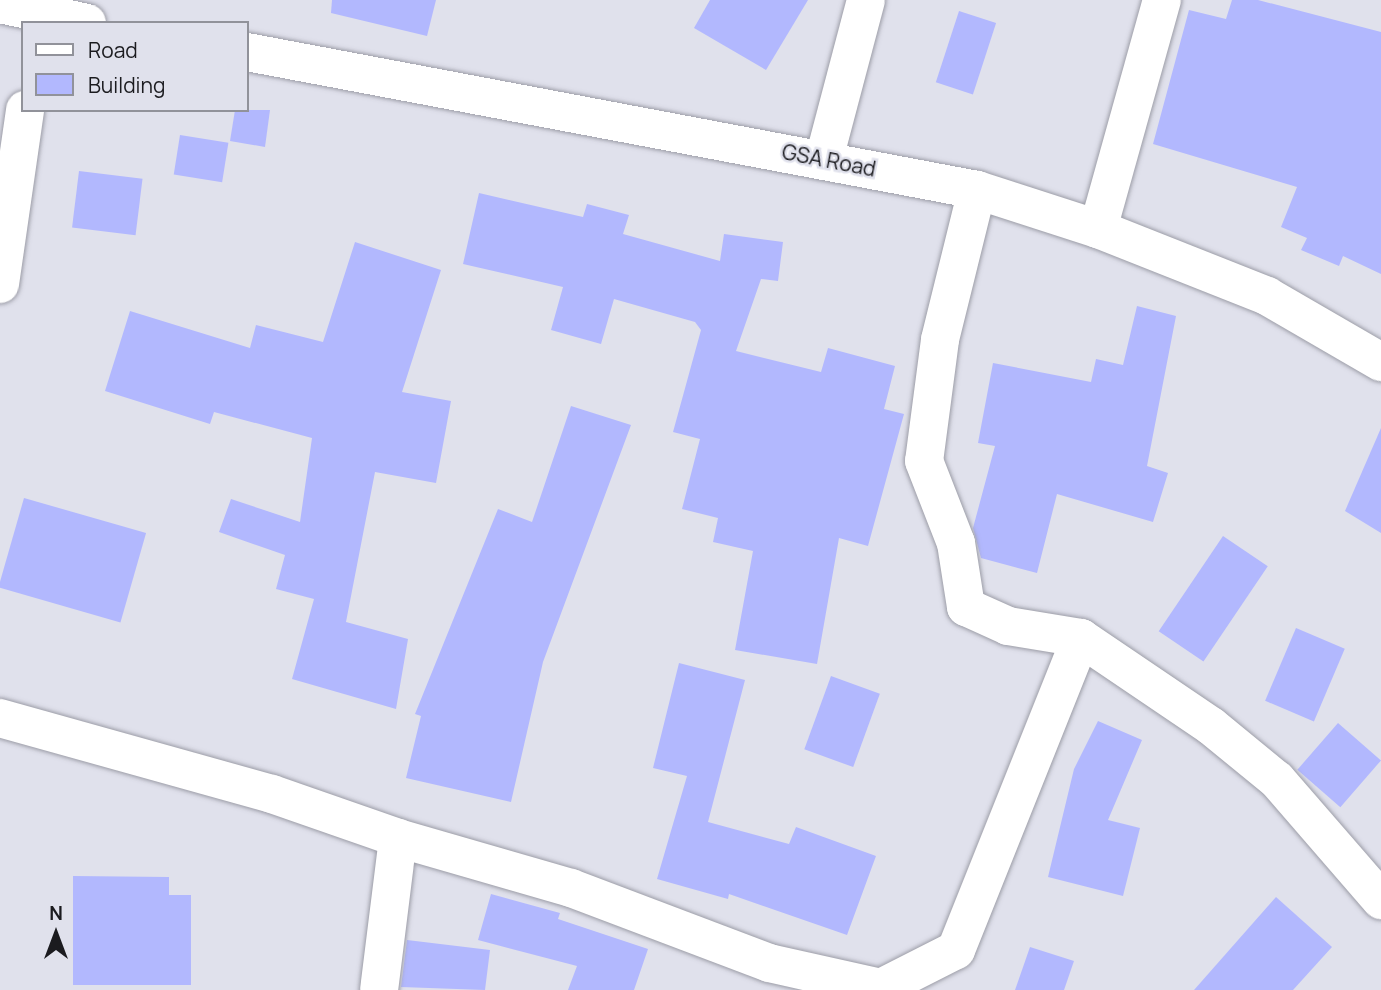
<!DOCTYPE html>
<style>
body{margin:0}
#map{position:relative;width:1381px;height:990px;overflow:hidden;background:#e0e1ec;font-family:Manrope,sans-serif}
div>[style]{position:absolute}
.building>*{inset:0;background:#b2b8fe;transform-origin:0 0}
.roads{filter:drop-shadow(0 0 2px #9c9da7) drop-shadow(0 0 2px #9c9da7)}
.street>*{height:38px;margin:-19px;padding:0 19px;transform-origin:19px;border-radius:19px;background:#fff}
.secondary>*{height:38px;margin:-19px;padding:0 19px;transform-origin:19px;border-radius:19px;background:#fff}
span{translate:-50% -50%;white-space:nowrap;text-align:center;line-height:1.15;-webkit-text-stroke:5px #e0e1ec;paint-order:stroke}
.street-label{font-size:21px;color:#1b1b1f}
.legend{position:absolute;left:21px;top:21px;width:228px;height:91px;box-sizing:border-box;background:#e0e1ec;border:2px solid #91929a;margin:0;padding:9px 12px;list-style:none;font-size:21px;color:#1b1b1f}
.legend li{display:flex;align-items:center;gap:14px;height:35px}
.legend b{width:35px;border:2px solid #91929a}
.north{position:absolute;left:21px;top:899px;width:70px;height:70px;-webkit-text-stroke:5px #e0e1ec;paint-order:stroke;rotate:0deg;font-size:19px;font-weight:700;line-height:28px;text-align:center;color:#1b1b1f}
.north::after{content:'';display:block;margin:auto;width:24px;height:32px;background:#1b1b1f;clip-path:polygon(50% 0,100% 100%,50% 72%,0 100%)}
</style>
<div id="map">
<div class="building">
<i style="clip-path:polygon(332px 0,436px 0,427px 36px,331px 13px)"></i>
<i style="clip-path:polygon(710px 0,808px 0,766px 70px,694px 28px)"></i>
<i style="clip-path:polygon(1232px 0,1258px 0,1381px 32px,1381px 274px,1343px 256px,1339px 266px,1301px 250px,1307px 238px,1281px 227px,1297px 187px,1153px 144px,1189px 10px,1226px 19px)"></i>
<i style="left:959px;top:11px;width:39px;height:75px;rotate:18deg"></i>
<i style="clip-path:polygon(235px 110px,270px 110px,265px 147px,230px 141px)"></i>
<i style="left:180px;top:135px;width:49px;height:40px;rotate:9deg"></i>
<i style="left:79px;top:171px;width:64px;height:57px;rotate:7deg"></i>
<i style="clip-path:polygon(479px 193px,583px 217px,587px 204px,629px 215px,623px 234px,720px 261px,724px 234px,783px 242px,778px 281px,761px 279px,736px 351px,821px 372px,828px 348px,895px 366px,884px 409px,904px 414px,868px 546px,839px 538px,817px 664px,735px 650px,753px 551px,713px 542px,718px 518px,682px 509px,700px 439px,673px 432px,701px 330px,695px 322px,614px 299px,601px 344px,551px 330px,563px 287px,463px 264px)"></i>
<i style="clip-path:polygon(355px 242px,441px 270px,402px 392px,451px 401px,436px 483px,375px 472px,346px 622px,408px 639px,396px 709px,292px 679px,314px 599px,276px 589px,285px 555px,219px 532px,231px 499px,300px 522px,312px 438px,214px 412px,210px 424px,105px 391px,130px 311px,250px 348px,256px 325px,323px 342px)"></i>
<i style="clip-path:polygon(1137px 306px,1176px 316px,1147px 466px,1168px 473px,1153px 522px,1057px 494px,1037px 573px,981px 558px,973px 528px,995px 446px,978px 443px,993px 363px,1091px 382px,1096px 359px,1123px 365px)"></i>
<i style="clip-path:polygon(571px 406px,631px 425px,543px 662px,511px 802px,406px 778px,421px 716px,415px 714px,498px 509px,532px 522px)"></i>
<i style="clip-path:polygon(1381px 428px,1381px 533px,1345px 511px)"></i>
<i style="left:24px;top:498px;width:127px;height:93px;rotate:16deg"></i>
<i style="left:1223px;top:536px;width:54px;height:115px;rotate:34deg"></i>
<i style="left:1296px;top:628px;width:53px;height:79px;rotate:23deg"></i>
<i style="clip-path:polygon(679px 663px,745px 680px,708px 822px,789px 844px,796px 827px,876px 856px,847px 935px,729px 894px,728px 899px,657px 879px,687px 776px,653px 768px)"></i>
<i style="left:831px;top:676px;width:52px;height:78px;rotate:20deg"></i>
<i style="clip-path:polygon(1098px 721px,1142px 740px,1108px 820px,1140px 828px,1123px 896px,1048px 877px,1074px 769px)"></i>
<i style="left:1338px;top:723px;width:57px;height:62px;rotate:41deg"></i>
<i style="clip-path:polygon(73px 876px,169px 877px,169px 895px,191px 895px,191px 985px,73px 985px)"></i>
<i style="clip-path:polygon(491px 894px,560px 913px,558px 919px,648px 949px,634px 990px,568px 990px,577px 966px,478px 940px)"></i>
<i style="clip-path:polygon(1276px 897px,1332px 947px,1293px 990px,1194px 990px)"></i>
<i style="clip-path:polygon(407px 940px,490px 950px,485px 990px,401px 987px)"></i>
<i style="clip-path:polygon(1030px 947px,1074px 961px,1064px 990px,1015px 990px)"></i>
</div>
<div class="roads">
<div class="street">
<i style="left:824px;top:159px;width:164px;rotate:-75.2deg"></i>
<i style="left:977px;top:190px;width:154px;rotate:103.9deg"></i>
<i style="left:940px;top:340px;width:122px;rotate:97.5deg"></i>
<i style="left:924px;top:461px;width:88px;rotate:68.7deg"></i>
<i style="left:956px;top:543px;width:65px;rotate:81.1deg"></i>
<i style="left:966px;top:607px;width:46px;rotate:24.3deg"></i>
<i style="left:1008px;top:626px;width:74px;rotate:9.3deg"></i>
<i style="left:1081px;top:638px;width:157px;rotate:34.1deg"></i>
<i style="left:1211px;top:726px;width:85px;rotate:39.3deg"></i>
<i style="left:1277px;top:780px;width:159px;rotate:49.1deg"></i>
<i style="left:1098px;top:229px;width:238px;rotate:-74.4deg"></i>
<i style="left:0;top:284px;width:176px;rotate:-81.8deg"></i>
<i style="left:0;top:718px;width:282px;rotate:15.6deg"></i>
<i style="left:272px;top:794px;width:133px;rotate:19.2deg"></i>
<i style="left:398px;top:838px;width:153px;rotate:97.1deg"></i>
<i style="left:398px;top:838px;width:180px;rotate:16.1deg"></i>
<i style="left:571px;top:888px;width:212px;rotate:20.7deg"></i>
<i style="left:769px;top:963px;width:115px;rotate:12.6deg"></i>
<i style="left:881px;top:988px;width:84px;rotate:-26.9deg"></i>
<i style="left:956px;top:950px;width:336px;rotate:-68.2deg"></i>
</div>
<div class="secondary">
<i style="left:0;top:4px;width:89px;rotate:12.3deg"></i>
<i style="left:247px;top:52px;width:743px;rotate:10.7deg"></i>
<i style="left:977px;top:190px;width:127px;rotate:17.9deg"></i>
<i style="left:1098px;top:229px;width:182px;rotate:21.6deg"></i>
<i style="left:1267px;top:296px;width:132px;rotate:30.1deg"></i>
</div>
</div>
<div class="street-label">
<span style="left:829px;top:160px;rotate:11deg">GSA Road</span>
</div>
<ul class="legend">
<li><b style="height:9px;background:#fff"></b>Road</li>
<li><b style="height:19px;background:#b2b8fe"></b>Building</li>
</ul>
<div class="north">N</div>
</div>
